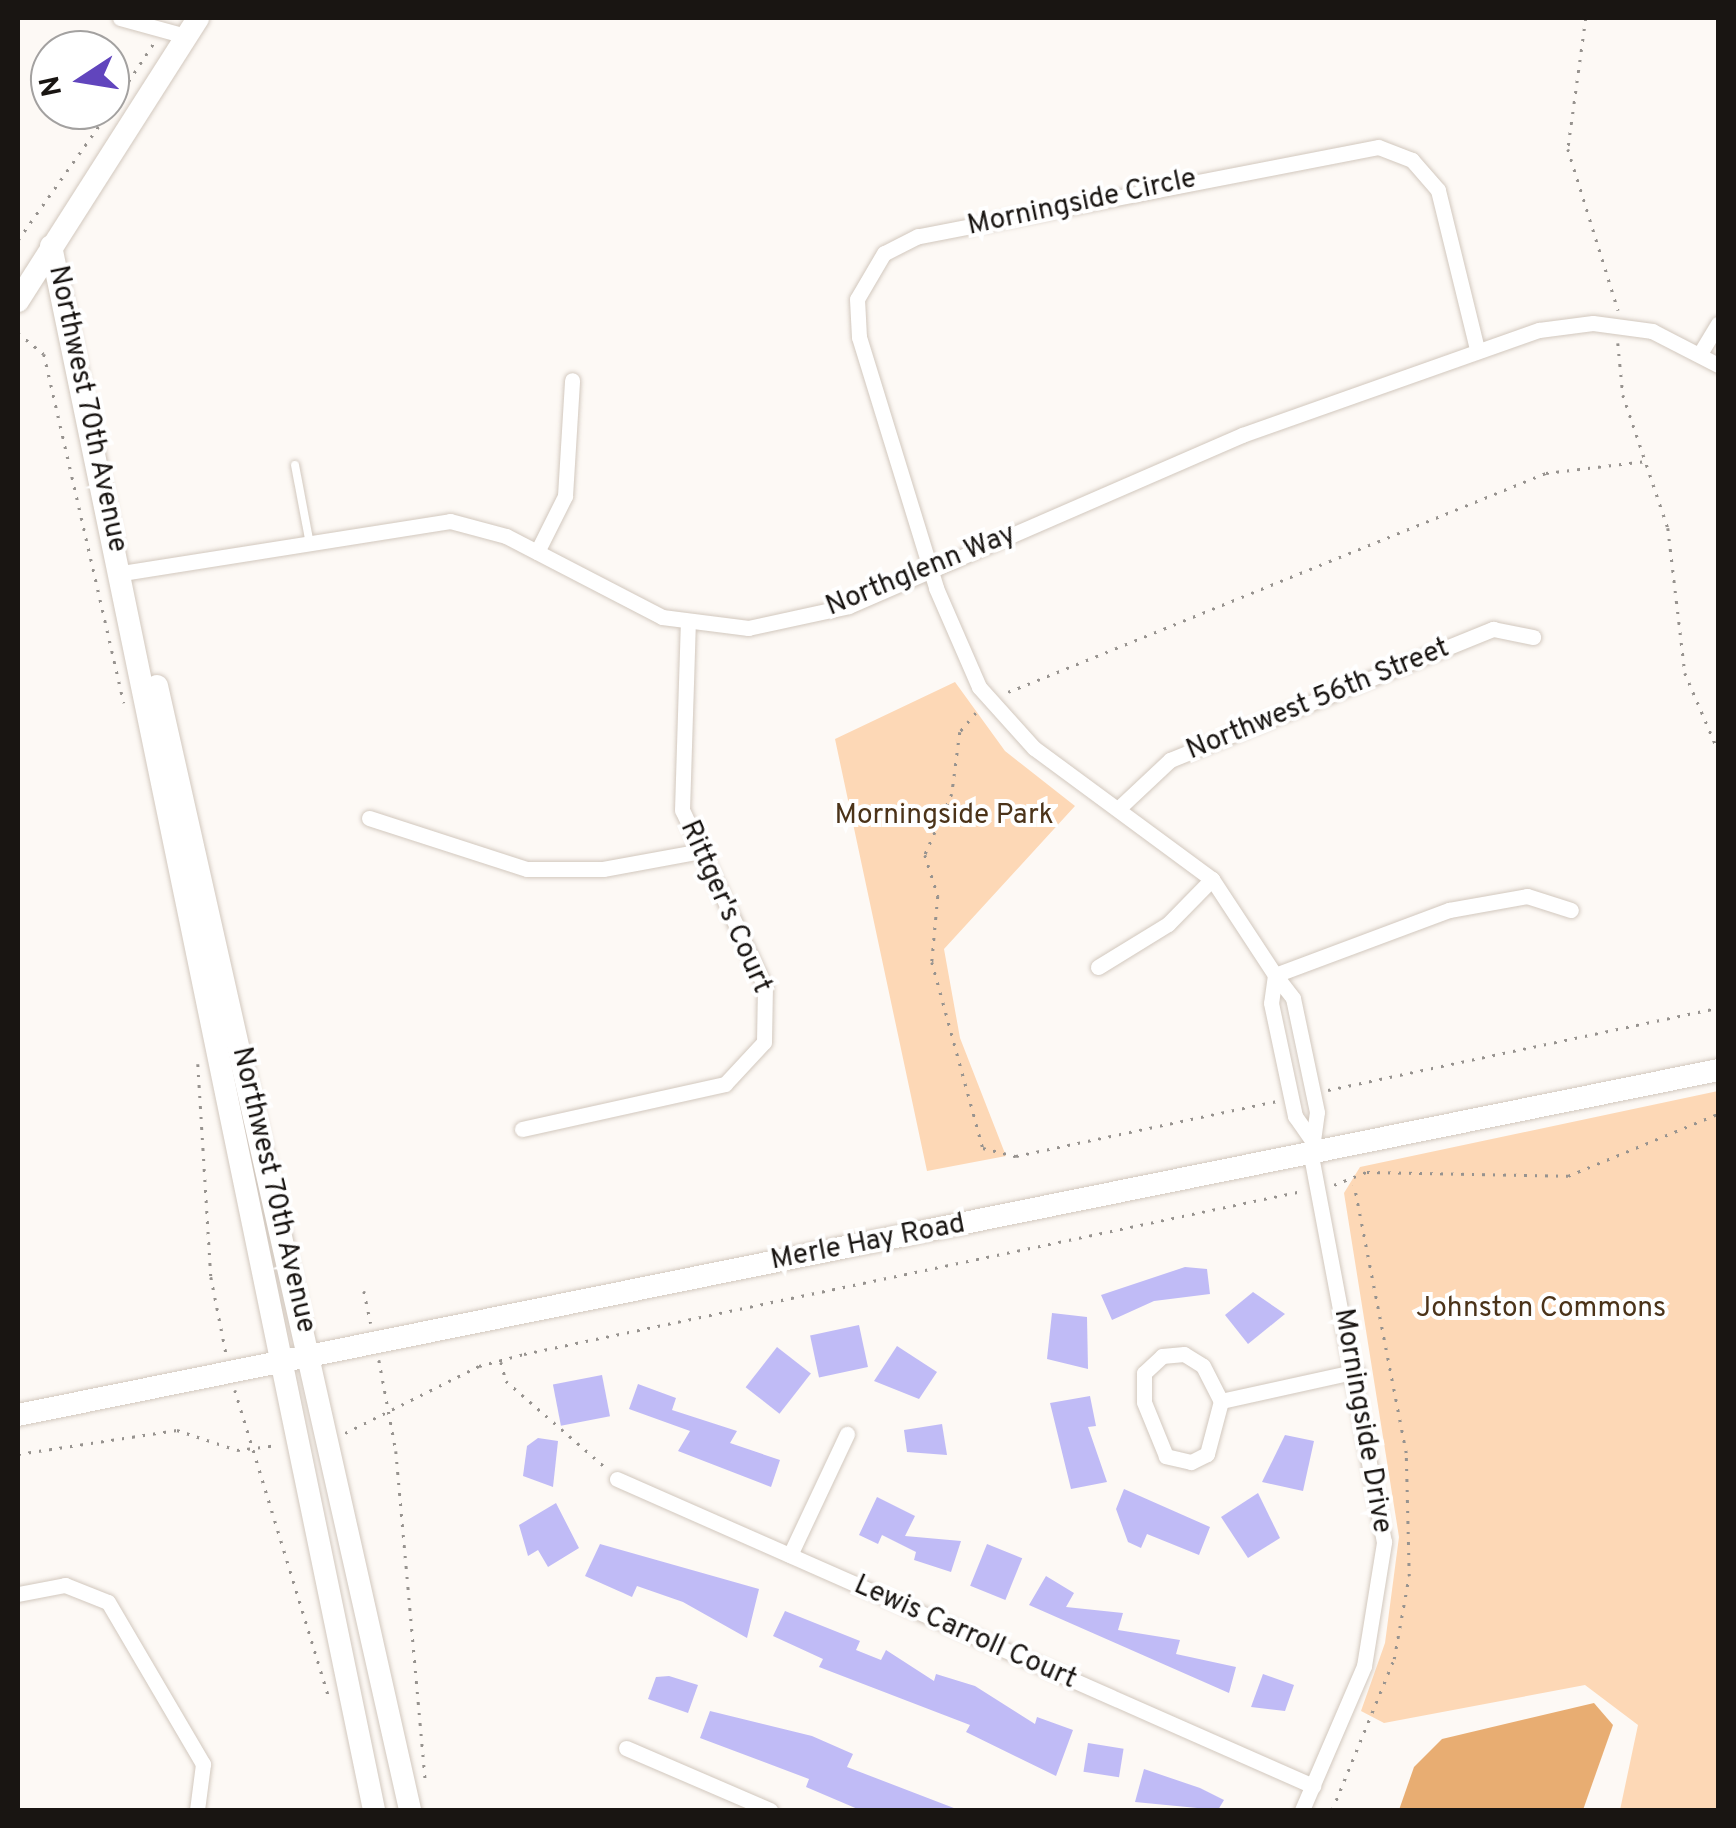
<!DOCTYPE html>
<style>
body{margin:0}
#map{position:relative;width:1736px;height:1828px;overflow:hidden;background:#fdf9f5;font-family:Overpass,sans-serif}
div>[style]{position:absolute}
.green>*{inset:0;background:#fdd8b6}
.water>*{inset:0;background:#e8ad72}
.building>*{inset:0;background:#c0bbf6;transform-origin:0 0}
.path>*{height:2.5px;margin-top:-1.25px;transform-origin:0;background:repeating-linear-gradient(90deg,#97938f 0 2.5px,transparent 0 10.5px)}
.roads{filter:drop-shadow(0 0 2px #d2c8be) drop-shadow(0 0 2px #d2c8be)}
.service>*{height:8px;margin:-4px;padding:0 4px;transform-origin:4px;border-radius:4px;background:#fff}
.minor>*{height:15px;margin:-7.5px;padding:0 7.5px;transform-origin:7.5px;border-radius:7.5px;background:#fff}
.secondary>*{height:22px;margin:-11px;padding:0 11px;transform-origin:11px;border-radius:11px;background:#fff}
span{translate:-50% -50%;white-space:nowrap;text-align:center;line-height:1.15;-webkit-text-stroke:8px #fff;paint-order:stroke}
.street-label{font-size:28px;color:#191512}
.park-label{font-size:28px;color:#4b3319}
.frame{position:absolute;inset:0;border:20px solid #191512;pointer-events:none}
.north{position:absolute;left:30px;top:30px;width:100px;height:100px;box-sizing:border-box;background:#fff;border:2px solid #a3a1a0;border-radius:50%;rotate:258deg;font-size:28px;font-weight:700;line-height:40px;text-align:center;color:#191512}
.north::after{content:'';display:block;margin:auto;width:35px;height:45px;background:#6145bd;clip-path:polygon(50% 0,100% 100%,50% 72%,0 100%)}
</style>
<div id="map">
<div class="green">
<i style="clip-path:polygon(955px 682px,1005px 751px,1075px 806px,944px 949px,960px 1038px,1006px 1156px,927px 1171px,835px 739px)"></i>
<i style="clip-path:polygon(1718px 1091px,1718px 1810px,1620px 1810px,1638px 1725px,1585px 1685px,1384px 1723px,1361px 1711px,1385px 1643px,1399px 1537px,1344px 1193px,1360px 1167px)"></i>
</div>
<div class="water">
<i style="clip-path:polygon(1594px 1703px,1613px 1725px,1583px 1810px,1399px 1810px,1414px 1767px,1442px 1739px)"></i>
</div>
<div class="building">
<i style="clip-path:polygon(1185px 1267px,1207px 1269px,1210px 1294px,1154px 1301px,1112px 1320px,1101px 1295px)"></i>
<i style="clip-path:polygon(1253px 1292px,1285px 1314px,1248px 1344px,1225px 1315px)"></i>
<i style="clip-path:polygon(1052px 1313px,1087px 1317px,1088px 1369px,1047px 1359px)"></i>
<i style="left:859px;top:1325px;width:43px;height:50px;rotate:78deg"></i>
<i style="clip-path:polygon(897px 1346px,937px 1372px,919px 1399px,874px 1381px)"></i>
<i style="left:777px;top:1347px;width:43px;height:51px;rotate:38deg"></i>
<i style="left:602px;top:1375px;width:42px;height:50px;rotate:79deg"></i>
<i style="clip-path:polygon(638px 1384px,676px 1398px,672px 1410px,737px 1431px,730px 1443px,780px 1460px,771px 1487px,678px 1451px,690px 1431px,629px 1409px)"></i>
<i style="clip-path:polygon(1090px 1396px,1096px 1426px,1088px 1427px,1107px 1482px,1071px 1489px,1050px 1403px)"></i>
<i style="clip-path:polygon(942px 1424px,947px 1455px,907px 1452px,904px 1430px)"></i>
<i style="clip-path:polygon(1285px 1435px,1314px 1441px,1303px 1491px,1262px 1482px)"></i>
<i style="clip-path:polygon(538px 1438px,558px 1441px,553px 1487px,523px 1476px,527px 1446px)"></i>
<i style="clip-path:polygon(1124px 1489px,1210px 1527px,1199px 1555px,1147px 1534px,1141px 1548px,1128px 1542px,1116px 1509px)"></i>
<i style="clip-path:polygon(1258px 1493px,1280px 1538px,1248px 1558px,1221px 1517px)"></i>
<i style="clip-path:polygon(877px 1497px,915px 1516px,905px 1536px,961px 1541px,951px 1572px,914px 1560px,916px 1552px,882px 1535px,878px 1544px,859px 1535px)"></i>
<i style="clip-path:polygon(556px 1503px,579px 1548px,548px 1567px,538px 1550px,528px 1556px,519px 1525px)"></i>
<i style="clip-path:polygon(600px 1544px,759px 1589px,747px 1638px,683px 1602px,637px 1586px,632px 1597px,585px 1576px)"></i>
<i style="left:987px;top:1544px;width:38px;height:45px;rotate:22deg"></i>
<i style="clip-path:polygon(1046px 1576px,1074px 1593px,1066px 1607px,1123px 1613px,1118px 1630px,1180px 1640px,1176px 1654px,1236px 1667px,1229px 1693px,1029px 1605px)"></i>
<i style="clip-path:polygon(785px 1611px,860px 1641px,856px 1650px,881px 1660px,886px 1650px,934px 1681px,936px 1674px,975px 1686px,1035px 1724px,1037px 1717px,1073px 1730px,1056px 1776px,966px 1732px,970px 1725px,819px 1667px,823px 1659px,773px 1636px)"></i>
<i style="clip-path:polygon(1263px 1674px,1294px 1685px,1285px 1711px,1251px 1707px)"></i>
<i style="clip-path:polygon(669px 1676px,698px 1685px,688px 1713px,648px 1699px,656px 1677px)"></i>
<i style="clip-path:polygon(710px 1711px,812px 1736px,853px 1754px,847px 1767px,959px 1810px,860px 1810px,806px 1787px,809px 1779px,700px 1738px)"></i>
<i style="left:1088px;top:1743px;width:36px;height:29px;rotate:9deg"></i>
<i style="clip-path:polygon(1144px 1769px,1200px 1788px,1224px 1800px,1218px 1810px,1135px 1802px)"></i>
</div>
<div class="path">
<i style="left:1586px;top:18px;width:132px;rotate:97.8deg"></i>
<i style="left:1568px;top:149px;width:169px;rotate:72.7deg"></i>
<i style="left:111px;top:108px;width:77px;rotate:-56.7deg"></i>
<i style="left:18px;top:240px;width:159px;rotate:-54.7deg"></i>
<i style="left:18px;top:333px;width:33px;rotate:39deg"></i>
<i style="left:44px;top:354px;width:358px;rotate:77.1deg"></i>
<i style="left:1618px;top:343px;width:52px;rotate:84.5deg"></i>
<i style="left:1623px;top:395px;width:140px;rotate:71.3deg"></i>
<i style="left:1668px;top:528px;width:146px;rotate:83.3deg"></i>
<i style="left:1685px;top:673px;width:84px;rotate:66.8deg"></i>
<i style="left:1008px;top:692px;width:581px;rotate:-22.15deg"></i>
<i style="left:1546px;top:473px;width:101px;rotate:-6.8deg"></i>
<i style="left:976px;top:713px;width:25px;rotate:130deg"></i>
<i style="left:960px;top:732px;width:63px;rotate:97.4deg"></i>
<i style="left:952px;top:794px;width:67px;rotate:113.9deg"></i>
<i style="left:925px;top:855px;width:43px;rotate:72.4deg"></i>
<i style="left:938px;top:896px;width:66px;rotate:95.2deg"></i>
<i style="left:932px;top:962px;width:193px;rotate:74.7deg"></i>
<i style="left:983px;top:1148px;width:34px;rotate:14deg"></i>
<i style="left:1016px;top:1156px;width:267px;rotate:-11.9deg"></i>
<i style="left:198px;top:1064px;width:213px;rotate:86.5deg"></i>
<i style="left:211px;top:1277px;width:77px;rotate:78.8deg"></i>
<i style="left:1328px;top:1090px;width:399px;rotate:-11.9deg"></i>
<i style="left:1334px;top:1185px;width:35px;rotate:-22deg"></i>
<i style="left:1367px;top:1172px;width:201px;rotate:1.1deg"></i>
<i style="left:1568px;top:1176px;width:162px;rotate:-22.5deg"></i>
<i style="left:364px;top:1291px;width:33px;rotate:78deg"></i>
<i style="left:379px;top:1360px;width:93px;rotate:79.4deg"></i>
<i style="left:396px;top:1451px;width:329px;rotate:84.9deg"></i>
<i style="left:501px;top:1362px;width:20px;rotate:75deg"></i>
<i style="left:506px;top:1381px;width:133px;rotate:41deg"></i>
<i style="left:235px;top:1390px;width:322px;rotate:73deg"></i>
<i style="left:345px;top:1433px;width:150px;rotate:-26.6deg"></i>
<i style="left:479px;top:1366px;width:47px;rotate:-14.9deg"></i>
<i style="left:524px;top:1354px;width:795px;rotate:-11.83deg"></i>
<i style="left:18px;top:1454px;width:161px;rotate:-8.6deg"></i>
<i style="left:177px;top:1430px;width:63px;rotate:18.4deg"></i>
<i style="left:237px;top:1450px;width:41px;rotate:-7deg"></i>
<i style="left:1332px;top:1810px;width:163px;rotate:-67.7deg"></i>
<i style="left:1394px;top:1659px;width:84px;rotate:-79.8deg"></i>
<i style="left:1409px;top:1576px;width:123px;rotate:-91.4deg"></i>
<i style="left:1406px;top:1453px;width:273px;rotate:-101deg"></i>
</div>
<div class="roads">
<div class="service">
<i style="left:295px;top:465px;width:75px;rotate:79.3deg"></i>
</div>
<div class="minor">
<i style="left:120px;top:18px;width:68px;rotate:15.3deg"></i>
<i style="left:1477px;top:349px;width:164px;rotate:-103.8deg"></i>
<i style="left:1438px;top:190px;width:40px;rotate:-131deg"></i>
<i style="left:1412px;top:160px;width:36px;rotate:-159deg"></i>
<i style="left:1378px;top:147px;width:469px;rotate:169deg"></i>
<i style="left:918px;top:236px;width:38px;rotate:153deg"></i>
<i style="left:884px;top:253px;width:53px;rotate:120.4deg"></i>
<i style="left:857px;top:299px;width:38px;rotate:87deg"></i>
<i style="left:859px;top:337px;width:263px;rotate:72.9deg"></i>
<i style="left:936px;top:588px;width:108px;rotate:66.5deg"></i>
<i style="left:979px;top:687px;width:82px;rotate:48deg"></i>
<i style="left:1034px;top:748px;width:221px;rotate:36.4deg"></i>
<i style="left:1212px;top:879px;width:115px;rotate:56.7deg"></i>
<i style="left:1275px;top:975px;width:186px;rotate:-20.5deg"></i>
<i style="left:1449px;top:910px;width:79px;rotate:-10.2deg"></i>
<i style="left:1527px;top:896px;width:46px;rotate:17.7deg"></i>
<i style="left:1701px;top:352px;width:33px;rotate:-59deg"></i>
<i style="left:537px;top:552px;width:63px;rotate:-63.4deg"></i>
<i style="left:565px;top:496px;width:116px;rotate:-86.5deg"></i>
<i style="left:122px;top:573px;width:332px;rotate:-9deg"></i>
<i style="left:450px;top:521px;width:58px;rotate:15deg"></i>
<i style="left:506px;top:536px;width:176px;rotate:27.4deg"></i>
<i style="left:662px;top:617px;width:87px;rotate:7.3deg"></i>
<i style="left:748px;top:628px;width:103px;rotate:-12.3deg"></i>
<i style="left:849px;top:606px;width:429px;rotate:-23.5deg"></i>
<i style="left:1242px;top:435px;width:315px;rotate:-19.5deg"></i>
<i style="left:1539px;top:330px;width:54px;rotate:-7.4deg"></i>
<i style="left:1593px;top:323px;width:60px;rotate:7.7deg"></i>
<i style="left:1652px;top:331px;width:74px;rotate:27.3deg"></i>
<i style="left:1120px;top:807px;width:69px;rotate:-43.2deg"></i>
<i style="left:1170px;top:760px;width:349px;rotate:-22.1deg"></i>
<i style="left:1493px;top:629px;width:41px;rotate:11.3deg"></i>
<i style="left:369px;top:818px;width:166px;rotate:17.9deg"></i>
<i style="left:527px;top:869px;width:76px"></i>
<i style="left:603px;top:869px;width:95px;rotate:-10.4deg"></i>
<i style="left:1098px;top:967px;width:82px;rotate:-31.6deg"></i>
<i style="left:1168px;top:924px;width:63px;rotate:-45.6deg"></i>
<i style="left:522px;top:1129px;width:208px;rotate:-12.5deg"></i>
<i style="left:725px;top:1084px;width:57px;rotate:-47.1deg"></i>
<i style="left:764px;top:1042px;width:55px;rotate:-89deg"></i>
<i style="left:765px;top:987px;width:195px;rotate:-115.1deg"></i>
<i style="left:682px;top:810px;width:186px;rotate:-88.2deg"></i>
<i style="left:1221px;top:1401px;width:55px;rotate:104.8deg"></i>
<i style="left:1207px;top:1454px;width:18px;rotate:153deg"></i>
<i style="left:1191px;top:1462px;width:26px;rotate:-167deg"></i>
<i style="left:1166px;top:1456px;width:58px;rotate:-112.2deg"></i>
<i style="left:1144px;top:1402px;width:29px;rotate:-90deg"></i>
<i style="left:1144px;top:1373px;width:25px;rotate:-43deg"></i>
<i style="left:1162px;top:1356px;width:22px;rotate:-5deg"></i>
<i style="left:1184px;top:1354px;width:22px;rotate:32deg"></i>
<i style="left:1203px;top:1366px;width:39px;rotate:63deg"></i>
<i style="left:1221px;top:1401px;width:139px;rotate:-12.4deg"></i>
<i style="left:617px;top:1479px;width:761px;rotate:23.8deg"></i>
<i style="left:790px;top:1555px;width:134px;rotate:-64.8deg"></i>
<i style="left:18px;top:1594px;width:48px;rotate:-10.8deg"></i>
<i style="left:65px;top:1585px;width:46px;rotate:21.6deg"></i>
<i style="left:108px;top:1602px;width:188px;rotate:59.6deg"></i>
<i style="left:203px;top:1764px;width:46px;rotate:97.4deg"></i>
<i style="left:626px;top:1748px;width:157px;rotate:23.3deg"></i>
<i style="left:1302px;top:1810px;width:157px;rotate:-66.7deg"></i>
<i style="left:1364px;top:1666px;width:126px;rotate:-80.8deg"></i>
<i style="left:1384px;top:1542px;width:394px;rotate:-100.7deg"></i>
<i style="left:1311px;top:1155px;width:43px;rotate:-82.1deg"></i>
<i style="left:1317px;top:1112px;width:116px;rotate:-101.9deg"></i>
<i style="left:1293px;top:998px;width:29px;rotate:-128deg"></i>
<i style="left:1275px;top:975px;width:28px;rotate:98deg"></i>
<i style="left:1271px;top:1003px;width:116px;rotate:78deg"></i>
<i style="left:1295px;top:1116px;width:28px;rotate:55deg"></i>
</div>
<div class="secondary">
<i style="left:51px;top:246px;width:1597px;rotate:78.33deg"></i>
<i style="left:18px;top:301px;width:335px;rotate:-57.5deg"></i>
<i style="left:157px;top:686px;width:1152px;rotate:77.31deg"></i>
<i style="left:18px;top:1415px;width:1735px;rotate:-11.47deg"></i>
</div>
</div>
<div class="street-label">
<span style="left:1082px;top:203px;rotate:-12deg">Morningside Circle</span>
<span style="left:87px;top:409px;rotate:78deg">Northwest 70th Avenue</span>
<span style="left:921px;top:571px;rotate:-22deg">Northglenn Way</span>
<span style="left:1318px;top:700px;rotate:-22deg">Northwest 56th Street</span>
<span style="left:725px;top:907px;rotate:66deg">Rittger's Court</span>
<span style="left:273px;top:1190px;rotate:77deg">Northwest 70th Avenue</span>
<span style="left:868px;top:1243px;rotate:-11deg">Merle Hay Road</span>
<span style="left:1362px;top:1421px;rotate:80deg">Morningside Drive</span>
<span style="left:965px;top:1633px;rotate:24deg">Lewis Carroll Court</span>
</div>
<div class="park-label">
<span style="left:944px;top:816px">Morningside Park</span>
<span style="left:1541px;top:1309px">Johnston Commons</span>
</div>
<div class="frame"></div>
<div class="north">N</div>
</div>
